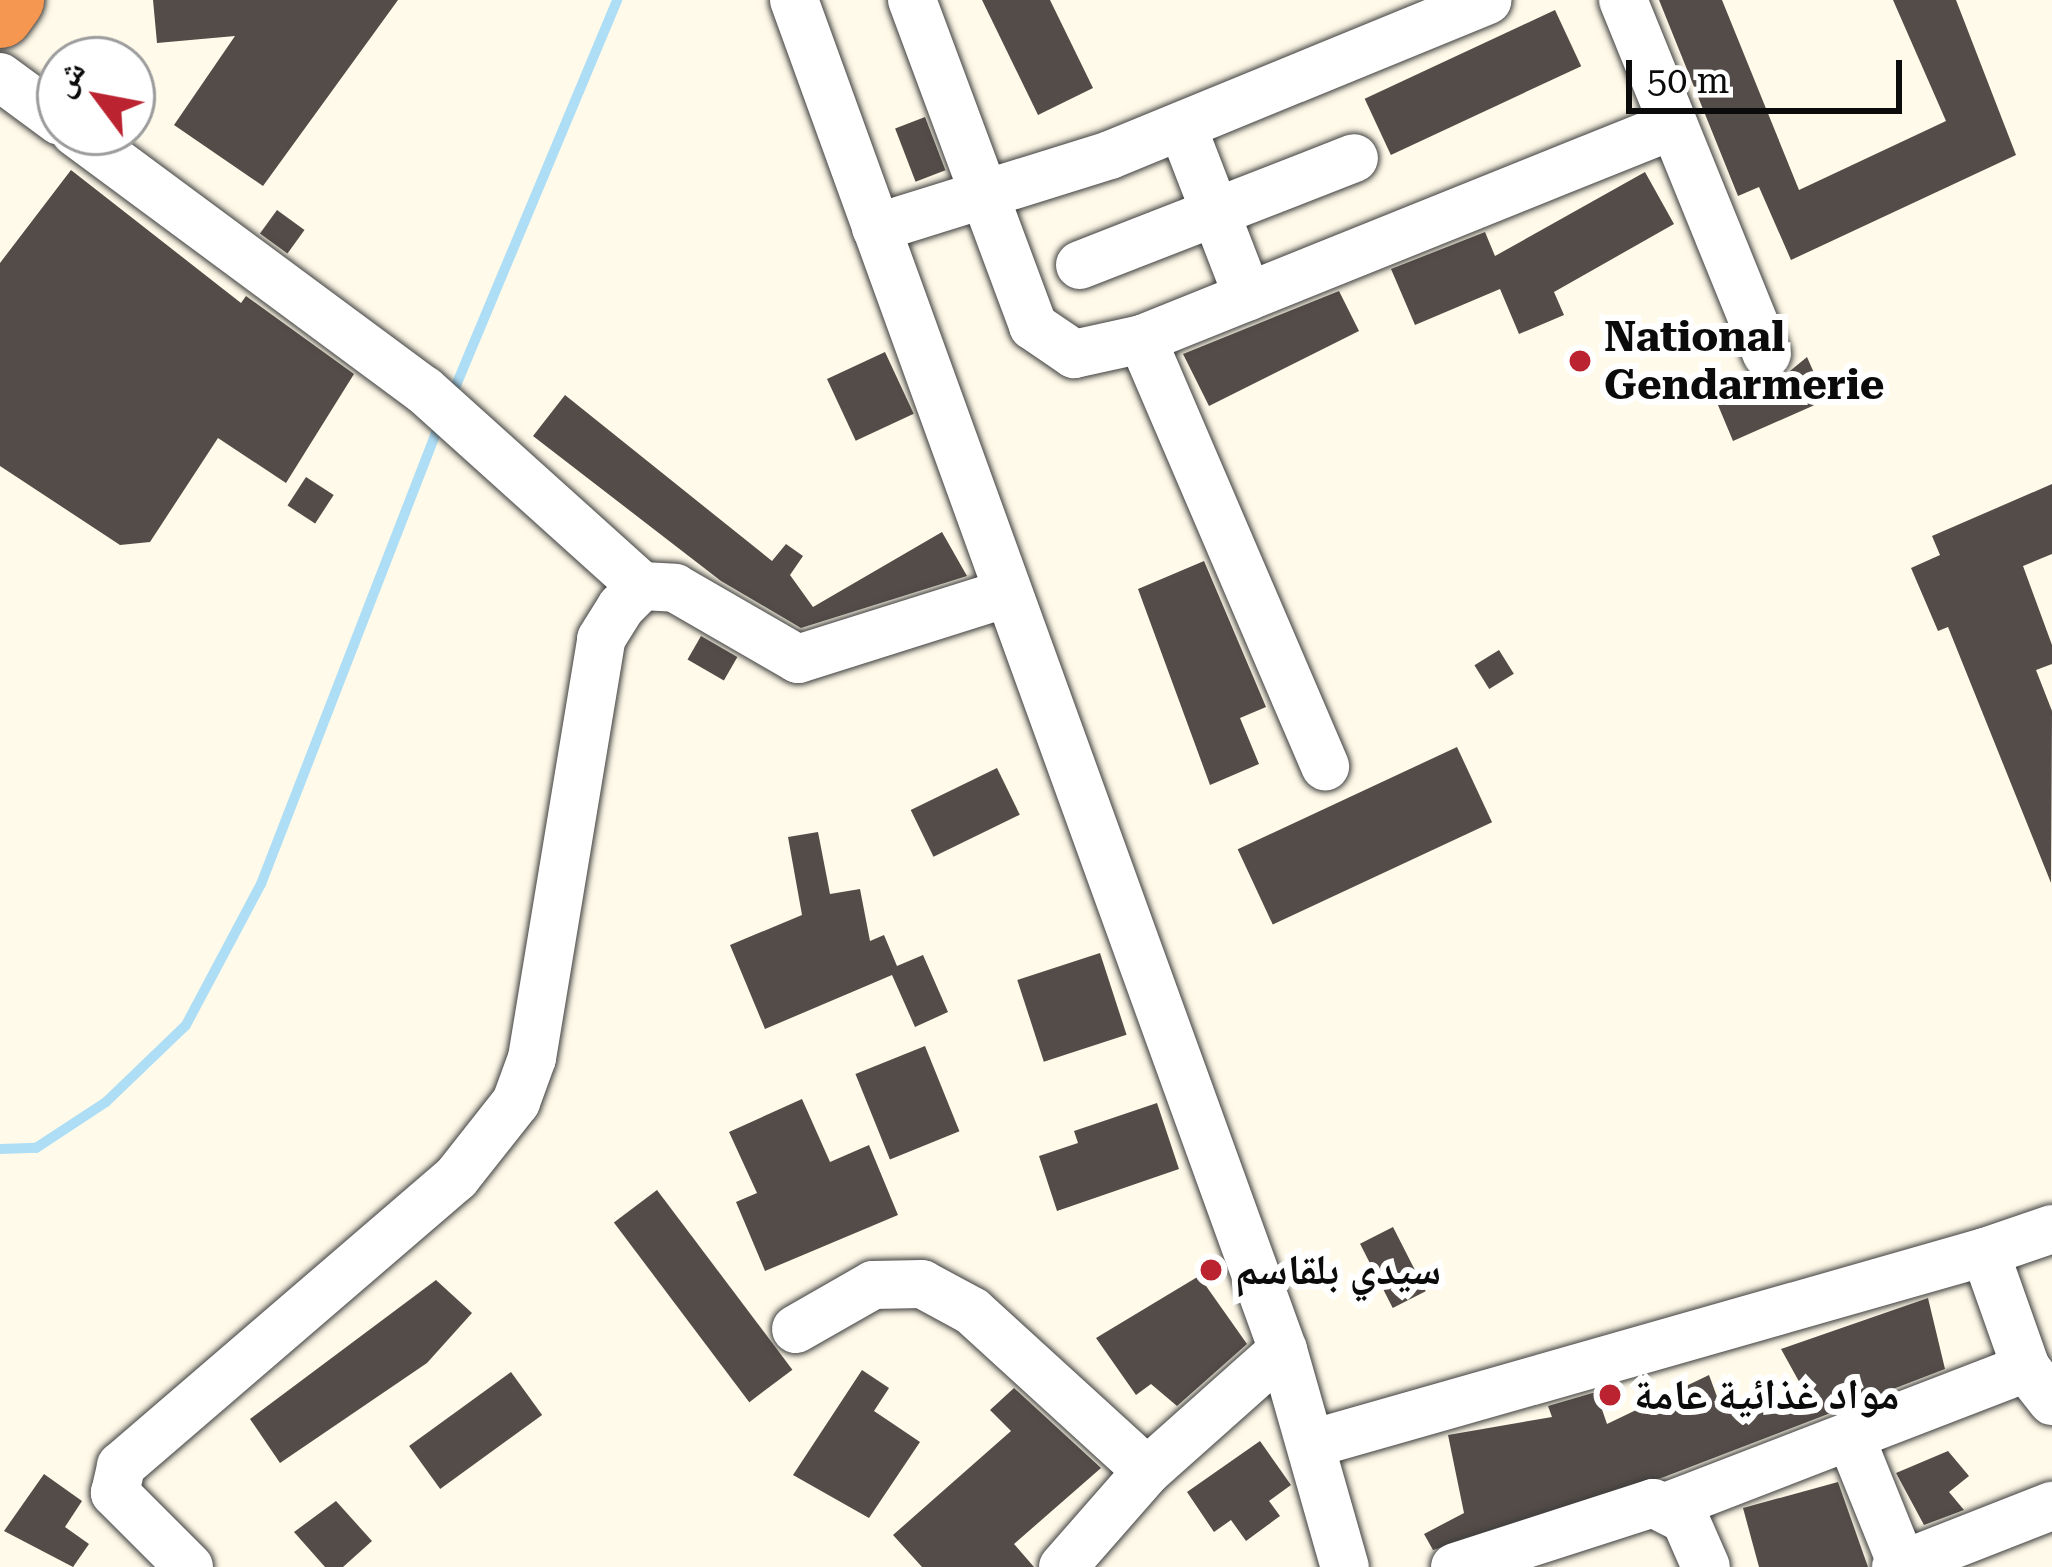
<!DOCTYPE html>
<meta charset="utf-8">
<style>
body{margin:0}
#map{position:relative;width:2052px;height:1567px;overflow:hidden;background:#fffae9;font-family:"Roboto Serif","Noto Naskh Arabic",serif}
div>[style]{position:absolute}
.stream>*{height:10px;margin:-5px;padding:0 5px;transform-origin:5px;border-radius:5px;background:#aedef6}
.building>*{inset:0;background:#544c48;transform-origin:0 0}
.roads{filter:drop-shadow(0 0 3px #3e3e3e) drop-shadow(0 0 3px #3e3e3e)}
.minor>*{height:48px;margin:-24px;padding:0 24px;transform-origin:24px;border-radius:24px;background:#fff}
.highway>*{height:66px;margin:-33px;padding:0 33px;transform-origin:33px;border-radius:33px;background:#f59651}
.dots>*{width:33px;height:33px;translate:-50% -50%;box-sizing:border-box;border:6px solid #fff;border-radius:50%}
span{translate:-50% -50%;white-space:nowrap;text-align:center;line-height:1.15;-webkit-text-stroke:12px #fff;paint-order:stroke}
.poi-label{font-size:42px;color:#0b0b0b;font-weight:700}
.left{translate:0 -50%;text-align:left}
.north{position:absolute;left:36px;top:36px;width:120px;height:120px;box-sizing:border-box;background:#fff;border:3px solid #9d9d9d;border-radius:50%;rotate:302deg;font-size:33px;font-weight:700;line-height:48px;text-align:center;color:#0b0b0b}
.north::after{content:'';display:block;margin:auto;width:42px;height:54px;background:#bb2330;clip-path:polygon(50% 0,100% 100%,50% 72%,0 100%)}
.scale{position:absolute;left:1626px;top:60px;width:276px;height:54px;box-sizing:border-box;border:6px solid #0b0b0b;border-top:0;padding-left:15px;font-size:36px;line-height:42px;white-space:nowrap;color:#0b0b0b;-webkit-text-stroke:9px #fff;paint-order:stroke}
</style>
<div id="map">
<div class="stream">
<i style="left:452px;top:395px;width:428px;rotate:-67.3deg"></i>
<i style="left:0;top:1149px;width:36px;rotate:-2deg"></i>
<i style="left:36px;top:1148px;width:84px;rotate:-33.3deg"></i>
<i style="left:106px;top:1102px;width:111px;rotate:-43.9deg"></i>
<i style="left:186px;top:1025px;width:160px;rotate:-62deg"></i>
<i style="left:261px;top:884px;width:495px;rotate:-68.8deg"></i>
</div>
<div class="building">
<i style="clip-path:polygon(153px 0,398px 0,263px 186px,174px 125px,235px 36px,157px 43px)"></i>
<i style="clip-path:polygon(982px 0,1050px 0,1093px 88px,1038px 115px)"></i>
<i style="clip-path:polygon(1659px 0,1722px 0,1799px 190px,1946px 121px,1893px 0,1956px 0,2016px 155px,1791px 260px,1759px 187px,1738px 196px)"></i>
<i style="left:1555px;top:10px;width:62px;height:210px;rotate:65deg"></i>
<i style="left:925px;top:117px;width:57px;height:32px;rotate:69deg"></i>
<i style="clip-path:polygon(71px 170px,241px 303px,246px 296px,354px 374px,286px 483px,218px 438px,150px 542px,120px 545px,0 466px,0 263px)"></i>
<i style="clip-path:polygon(1645px 172px,1674px 224px,1554px 292px,1564px 315px,1519px 334px,1500px 289px,1415px 325px,1391px 269px,1485px 232px,1495px 256px)"></i>
<i style="left:277px;top:210px;width:34px;height:29px;rotate:36deg"></i>
<i style="clip-path:polygon(1339px 291px,1359px 331px,1209px 406px,1183px 354px)"></i>
<i style="left:885px;top:352px;width:68px;height:64px;rotate:65deg"></i>
<i style="clip-path:polygon(1807px 357px,1826px 400px,1733px 441px,1715px 398px,1779px 380px)"></i>
<i style="clip-path:polygon(565px 395px,772px 561px,786px 544px,803px 556px,790px 575px,813px 607px,942px 532px,967px 576px,801px 628px,721px 581px,533px 436px)"></i>
<i style="left:306px;top:477px;width:33px;height:34px;rotate:33deg"></i>
<i style="clip-path:polygon(2052px 484px,2052px 554px,2023px 566px,2052px 645px,2052px 664px,2036px 670px,2052px 711px,2051px 883px,1948px 627px,1938px 631px,1911px 568px,1940px 555px,1932px 536px)"></i>
<i style="clip-path:polygon(1204px 561px,1266px 707px,1240px 718px,1259px 764px,1210px 785px,1138px 589px)"></i>
<i style="left:701px;top:636px;width:42px;height:27px;rotate:30deg"></i>
<i style="left:1499px;top:650px;width:28px;height:29px;rotate:58deg"></i>
<i style="left:1457px;top:747px;width:83px;height:242px;rotate:65deg"></i>
<i style="left:997px;top:768px;width:52px;height:96px;rotate:64deg"></i>
<i style="clip-path:polygon(818px 832px,830px 894px,860px 889px,870px 941px,884px 935px,897px 966px,923px 955px,948px 1012px,915px 1027px,892px 975px,765px 1029px,730px 945px,802px 915px,788px 837px)"></i>
<i style="left:1100px;top:953px;width:86px;height:87px;rotate:72deg"></i>
<i style="left:925px;top:1046px;width:92px;height:75px;rotate:68deg"></i>
<i style="clip-path:polygon(802px 1099px,830px 1162px,869px 1145px,898px 1215px,765px 1271px,736px 1202px,757px 1193px,729px 1132px)"></i>
<i style="clip-path:polygon(1157px 1103px,1179px 1169px,1057px 1211px,1039px 1156px,1078px 1143px,1074px 1131px)"></i>
<i style="left:657px;top:1190px;width:225px;height:54px;rotate:53deg"></i>
<i style="left:1393px;top:1227px;width:72px;height:37px;rotate:63deg"></i>
<i style="clip-path:polygon(1199px 1276px,1247px 1344px,1177px 1406px,1151px 1384px,1136px 1395px,1096px 1338px)"></i>
<i style="clip-path:polygon(436px 1280px,472px 1313px,427px 1363px,280px 1463px,250px 1419px)"></i>
<i style="clip-path:polygon(1928px 1298px,1945px 1369px,1664px 1477px,1433px 1550px,1424px 1534px,1464px 1513px,1448px 1435px,1552px 1417px,1548px 1406px,1596px 1392px,1607px 1424px,1709px 1375px,1723px 1413px,1812px 1405px,1781px 1349px)"></i>
<i style="clip-path:polygon(862px 1370px,889px 1388px,874px 1411px,920px 1442px,869px 1518px,793px 1475px)"></i>
<i style="left:511px;top:1372px;width:53px;height:126px;rotate:54deg"></i>
<i style="clip-path:polygon(1014px 1388px,1101px 1468px,1014px 1544px,1034px 1567px,922px 1567px,893px 1535px,1011px 1431px,990px 1410px)"></i>
<i style="clip-path:polygon(1260px 1441px,1291px 1485px,1269px 1501px,1280px 1516px,1246px 1541px,1231px 1520px,1214px 1532px,1187px 1492px)"></i>
<i style="clip-path:polygon(1948px 1451px,1969px 1476px,1949px 1492px,1964px 1510px,1924px 1525px,1896px 1473px)"></i>
<i style="clip-path:polygon(44px 1474px,82px 1501px,65px 1527px,89px 1544px,73px 1567px,4px 1531px)"></i>
<i style="clip-path:polygon(1838px 1482px,1868px 1567px,1759px 1567px,1743px 1508px)"></i>
<i style="clip-path:polygon(336px 1501px,372px 1541px,343px 1567px,325px 1567px,294px 1532px)"></i>
</div>
<div class="roads">
<div class="minor">
<i style="left:794px;top:0;width:1436px;rotate:70.09deg"></i>
<i style="left:1283px;top:1350px;width:226px;rotate:74.1deg"></i>
<i style="left:912px;top:0;width:348px;rotate:69.6deg"></i>
<i style="left:1033px;top:326px;width:50px;rotate:34.3deg"></i>
<i style="left:1074px;top:354px;width:70px;rotate:-12.4deg"></i>
<i style="left:1142px;top:339px;width:465px;rotate:66.8deg"></i>
<i style="left:1623px;top:0;width:382px;rotate:67.9deg"></i>
<i style="left:0;top:77px;width:74px;rotate:36.3deg"></i>
<i style="left:1182px;top:126px;width:183px;rotate:68.9deg"></i>
<i style="left:75px;top:132px;width:434px;rotate:36.5deg"></i>
<i style="left:424px;top:390px;width:293px;rotate:42deg"></i>
<i style="left:876px;top:228px;width:245px;rotate:-17.3deg"></i>
<i style="left:1110px;top:155px;width:408px;rotate:-22.3deg"></i>
<i style="left:1080px;top:265px;width:294px;rotate:-21.3deg"></i>
<i style="left:1142px;top:339px;width:573px;rotate:-21.91deg"></i>
<i style="left:1985px;top:1252px;width:71px;rotate:-18.9deg"></i>
<i style="left:796px;top:1329px;width:89px;rotate:-29.7deg"></i>
<i style="left:873px;top:1285px;width:49px;rotate:-1.2deg"></i>
<i style="left:922px;top:1284px;width:57px;rotate:28.4deg"></i>
<i style="left:972px;top:1311px;width:237px;rotate:42.4deg"></i>
<i style="left:1850px;top:1436px;width:141px;rotate:68deg"></i>
<i style="left:1311px;top:1444px;width:701px;rotate:-15.9deg"></i>
<i style="left:1985px;top:1252px;width:123px;rotate:70.5deg"></i>
<i style="left:2026px;top:1368px;width:42px;rotate:51.8deg"></i>
<i style="left:1671px;top:1505px;width:381px;rotate:-21.1deg"></i>
<i style="left:189px;top:1567px;width:105px;rotate:-135deg"></i>
<i style="left:115px;top:1493px;width:28px;rotate:-77deg"></i>
<i style="left:121px;top:1466px;width:442px;rotate:-40.7deg"></i>
<i style="left:456px;top:1178px;width:97px;rotate:-51.7deg"></i>
<i style="left:516px;top:1102px;width:47px;rotate:-70deg"></i>
<i style="left:532px;top:1058px;width:425px;rotate:-80.6deg"></i>
<i style="left:601px;top:639px;width:38px;rotate:-58deg"></i>
<i style="left:621px;top:607px;width:30px;rotate:-45deg"></i>
<i style="left:642px;top:586px;width:33px;rotate:3deg"></i>
<i style="left:675px;top:588px;width:142px;rotate:30deg"></i>
<i style="left:798px;top:659px;width:219px;rotate:-17.5deg"></i>
<i style="left:1063px;top:1567px;width:128px;rotate:-48.8deg"></i>
<i style="left:1147px;top:1471px;width:182px;rotate:-41.7deg"></i>
<i style="left:1455px;top:1567px;width:208px;rotate:-17.9deg"></i>
<i style="left:1653px;top:1503px;width:36px;rotate:27deg"></i>
<i style="left:1685px;top:1519px;width:52px;rotate:66.4deg"></i>
<i style="left:1896px;top:1567px;width:168px;rotate:-21.4deg"></i>
</div>
<div class="highway">
<i style="left:0;top:15px;width:19px;rotate:-54deg"></i>
</div>
</div>
<div class="dots">
<i style="left:1580px;top:361px;background:#bb2330"></i>
<i style="left:1211px;top:1270px;background:#bb2330"></i>
<i style="left:1610px;top:1395px;background:#bb2330"></i>
</div>
<div class="poi-label">
<span class="left" style="left:1604px;top:361px">National<br>Gendarmerie</span>
<span class="left" style="left:1235px;top:1270px">سيدي بلقاسم</span>
<span class="left" style="left:1634px;top:1395px">مواد غذائية عامة</span>
</div>
<div class="north">ش</div>
<div class="scale">50 m</div>
</div>
